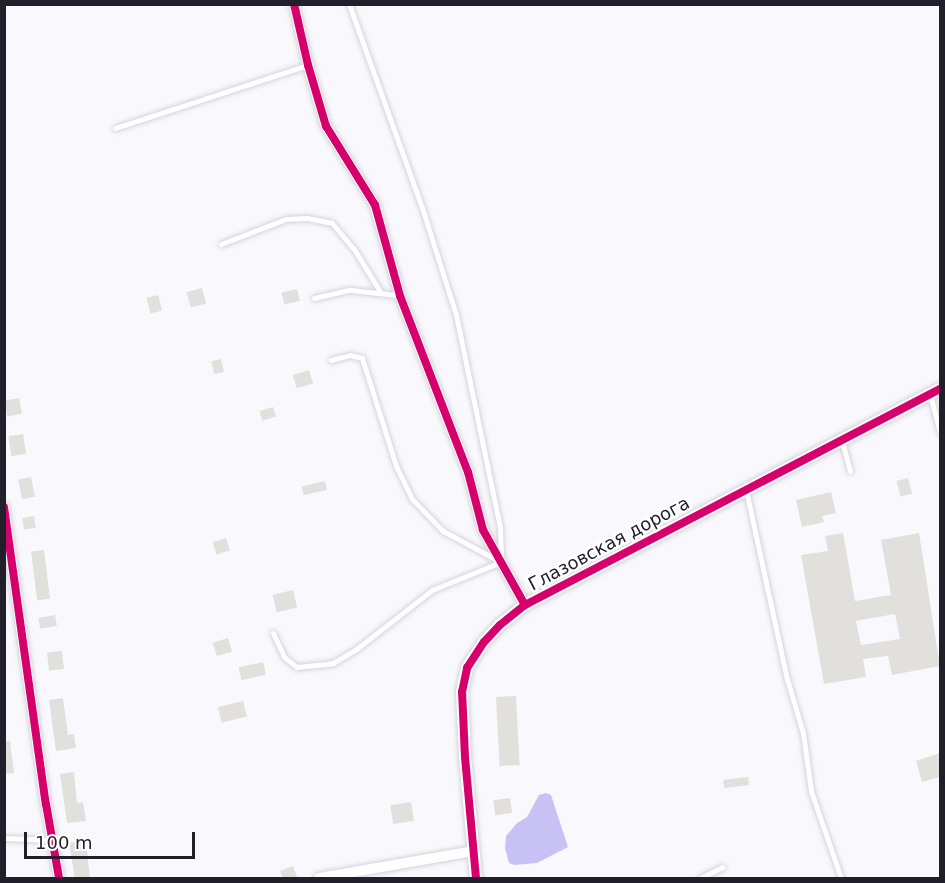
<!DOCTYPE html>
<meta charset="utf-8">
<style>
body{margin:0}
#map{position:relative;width:945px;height:883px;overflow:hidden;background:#f9f9fd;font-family:"DejaVu Sans",sans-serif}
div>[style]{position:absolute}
.water>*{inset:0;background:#c7c2f3}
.building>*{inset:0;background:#e1e0dc;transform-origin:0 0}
.roads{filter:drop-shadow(0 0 2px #d4d4dc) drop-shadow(0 0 2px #d4d4dc)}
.service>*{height:5px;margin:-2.5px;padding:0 2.5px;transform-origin:2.5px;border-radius:2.5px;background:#fefeff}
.minor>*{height:10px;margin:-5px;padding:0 5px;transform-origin:5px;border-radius:5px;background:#fefeff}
.tertiary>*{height:12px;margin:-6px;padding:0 6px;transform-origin:6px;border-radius:6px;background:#fefeff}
.cycleway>*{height:8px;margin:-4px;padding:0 4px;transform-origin:4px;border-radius:4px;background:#d6006c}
span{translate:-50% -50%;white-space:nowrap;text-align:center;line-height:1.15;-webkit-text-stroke:5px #fff;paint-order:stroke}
.street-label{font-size:18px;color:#201f2a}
.frame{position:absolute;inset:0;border:6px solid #201f2a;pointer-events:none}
.scale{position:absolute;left:24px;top:832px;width:171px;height:27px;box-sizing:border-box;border:3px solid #201f2a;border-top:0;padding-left:8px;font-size:18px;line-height:21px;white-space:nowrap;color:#201f2a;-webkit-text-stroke:4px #fff;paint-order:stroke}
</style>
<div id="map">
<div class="water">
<i style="clip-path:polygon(546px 793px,551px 795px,568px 847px,537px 863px,514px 865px,509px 863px,505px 848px,506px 836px,517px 823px,527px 817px,539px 795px)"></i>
</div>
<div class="building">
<i style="left:202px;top:288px;width:16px;height:16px;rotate:75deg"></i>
<i style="left:297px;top:289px;width:12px;height:16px;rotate:76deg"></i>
<i style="left:158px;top:295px;width:16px;height:12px;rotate:75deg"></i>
<i style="left:221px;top:359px;width:13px;height:10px;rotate:77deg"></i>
<i style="left:309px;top:370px;width:14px;height:17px;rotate:73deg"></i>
<i style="left:19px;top:398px;width:16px;height:15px;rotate:79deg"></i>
<i style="left:273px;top:407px;width:10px;height:14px;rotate:73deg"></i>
<i style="left:23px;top:434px;width:20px;height:15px;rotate:81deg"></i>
<i style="left:31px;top:477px;width:20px;height:13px;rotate:79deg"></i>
<i style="left:908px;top:478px;width:16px;height:12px;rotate:75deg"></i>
<i style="left:325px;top:481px;width:9px;height:24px;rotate:77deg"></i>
<i style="clip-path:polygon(831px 492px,836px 513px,822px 516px,824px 522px,802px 527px,796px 500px)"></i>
<i style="left:34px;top:516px;width:12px;height:12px;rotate:81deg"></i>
<i style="clip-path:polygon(evenodd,843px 533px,855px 601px,891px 595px,881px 540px,919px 533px,940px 666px,892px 675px,888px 656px,863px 659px,866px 677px,824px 684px,801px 555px,828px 551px,825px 536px,843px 533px,895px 614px,900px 639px,861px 645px,856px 621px,895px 614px)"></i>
<i style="left:226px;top:538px;width:13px;height:14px;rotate:72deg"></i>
<i style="left:44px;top:550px;width:49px;height:13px;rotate:83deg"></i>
<i style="left:293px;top:590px;width:18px;height:21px;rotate:77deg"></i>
<i style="left:55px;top:615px;width:11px;height:17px;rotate:80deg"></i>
<i style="left:228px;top:638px;width:14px;height:16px;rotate:73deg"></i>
<i style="left:62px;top:651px;width:18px;height:15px;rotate:84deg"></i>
<i style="left:263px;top:662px;width:13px;height:25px;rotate:77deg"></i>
<i style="left:516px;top:696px;width:69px;height:20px;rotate:87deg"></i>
<i style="clip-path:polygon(63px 698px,68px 735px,74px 734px,76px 748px,56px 751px,49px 700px)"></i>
<i style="left:243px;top:701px;width:16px;height:26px;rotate:76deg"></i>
<i style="clip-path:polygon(4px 741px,10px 741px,14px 773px,4px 774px)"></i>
<i style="clip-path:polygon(940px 753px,940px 777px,922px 782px,916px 761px)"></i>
<i style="clip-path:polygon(74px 772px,77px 803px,83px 802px,86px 821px,67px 823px,60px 774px)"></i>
<i style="left:748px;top:777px;width:8px;height:25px;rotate:83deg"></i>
<i style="left:510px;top:798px;width:15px;height:17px;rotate:82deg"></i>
<i style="left:411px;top:802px;width:19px;height:21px;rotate:81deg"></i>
<i style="clip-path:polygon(86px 840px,90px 879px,75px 879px,69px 843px)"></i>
<i style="clip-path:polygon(293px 866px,297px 877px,283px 879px,280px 871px)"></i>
</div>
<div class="roads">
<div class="service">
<i style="left:349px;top:4px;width:223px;rotate:70.3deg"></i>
<i style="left:424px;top:214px;width:106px;rotate:72.4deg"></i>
<i style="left:456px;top:315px;width:217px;rotate:78.3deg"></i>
<i style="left:500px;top:528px;width:30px;rotate:88deg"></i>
<i style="left:115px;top:128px;width:203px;rotate:-18.1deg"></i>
<i style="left:221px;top:244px;width:70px;rotate:-21deg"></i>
<i style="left:286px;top:219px;width:21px;rotate:-3deg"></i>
<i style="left:307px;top:218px;width:25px;rotate:11deg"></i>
<i style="left:332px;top:223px;width:34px;rotate:50deg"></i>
<i style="left:354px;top:249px;width:52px;rotate:58.5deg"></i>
<i style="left:381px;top:293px;width:18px;rotate:9deg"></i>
<i style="left:314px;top:298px;width:37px;rotate:-13deg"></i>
<i style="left:350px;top:290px;width:31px;rotate:6deg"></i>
<i style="left:331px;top:360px;width:20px;rotate:-15deg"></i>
<i style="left:350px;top:355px;width:12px;rotate:14deg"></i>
<i style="left:362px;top:358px;width:113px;rotate:72.5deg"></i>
<i style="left:396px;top:466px;width:37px;rotate:64deg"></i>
<i style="left:412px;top:499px;width:45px;rotate:45.9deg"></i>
<i style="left:443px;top:531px;width:61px;rotate:28.2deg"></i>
<i style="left:930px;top:394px;width:40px;rotate:75.6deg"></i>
<i style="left:842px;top:441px;width:31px;rotate:75deg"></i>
<i style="left:746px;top:490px;width:193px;rotate:77.8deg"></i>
<i style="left:787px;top:679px;width:56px;rotate:73.5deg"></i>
<i style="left:803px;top:733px;width:59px;rotate:82.1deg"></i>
<i style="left:811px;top:791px;width:92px;rotate:71deg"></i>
<i style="left:273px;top:633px;width:26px;rotate:65deg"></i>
<i style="left:284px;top:657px;width:16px;rotate:38deg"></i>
<i style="left:297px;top:667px;width:36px;rotate:-6deg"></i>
<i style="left:333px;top:663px;width:26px;rotate:-31deg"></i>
<i style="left:355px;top:650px;width:98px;rotate:-37.9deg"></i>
<i style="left:432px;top:590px;width:74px;rotate:-22.1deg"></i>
<i style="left:4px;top:838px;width:48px;rotate:2.4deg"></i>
<i style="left:700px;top:878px;width:25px;rotate:-26deg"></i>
</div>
<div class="minor">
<i style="left:294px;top:4px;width:63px;rotate:77.1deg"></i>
<i style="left:308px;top:65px;width:64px;rotate:73.6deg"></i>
<i style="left:326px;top:126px;width:93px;rotate:58.2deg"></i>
<i style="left:375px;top:205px;width:94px;rotate:74.6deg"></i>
<i style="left:400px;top:296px;width:189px;rotate:68.9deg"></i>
<i style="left:468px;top:472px;width:60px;rotate:75.5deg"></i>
<i style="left:483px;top:530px;width:86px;rotate:60.8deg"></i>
<i style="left:4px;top:507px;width:300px;rotate:82deg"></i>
<i style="left:46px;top:804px;width:75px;rotate:80deg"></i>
<i style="left:319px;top:878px;width:157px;rotate:-9.9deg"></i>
</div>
<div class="tertiary">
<i style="left:476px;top:878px;width:121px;rotate:-95.2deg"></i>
<i style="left:465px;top:757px;width:65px;rotate:-92.6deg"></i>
<i style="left:462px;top:692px;width:25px;rotate:-78deg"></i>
<i style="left:467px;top:668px;width:31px;rotate:-57deg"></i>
<i style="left:484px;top:642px;width:23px;rotate:-47deg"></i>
<i style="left:500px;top:625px;width:32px;rotate:-39deg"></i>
<i style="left:525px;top:605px;width:468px;rotate:-27.5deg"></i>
</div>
</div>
<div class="cycleway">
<i style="left:294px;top:4px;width:63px;rotate:77.1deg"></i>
<i style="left:308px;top:65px;width:64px;rotate:73.6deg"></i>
<i style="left:326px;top:126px;width:93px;rotate:58.2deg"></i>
<i style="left:375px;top:205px;width:94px;rotate:74.6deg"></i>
<i style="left:400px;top:296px;width:189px;rotate:68.9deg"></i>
<i style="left:468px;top:472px;width:60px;rotate:75.5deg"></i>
<i style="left:483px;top:530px;width:86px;rotate:60.8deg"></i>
<i style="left:4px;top:507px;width:300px;rotate:82deg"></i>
<i style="left:46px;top:804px;width:75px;rotate:80deg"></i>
<i style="left:476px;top:878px;width:121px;rotate:-95.2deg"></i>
<i style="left:465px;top:757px;width:65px;rotate:-92.6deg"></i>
<i style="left:462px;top:692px;width:25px;rotate:-78deg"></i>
<i style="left:467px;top:668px;width:31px;rotate:-57deg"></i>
<i style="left:484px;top:642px;width:23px;rotate:-47deg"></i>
<i style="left:500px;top:625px;width:32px;rotate:-39deg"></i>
<i style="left:525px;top:605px;width:468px;rotate:-27.5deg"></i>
</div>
<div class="street-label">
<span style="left:609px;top:544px;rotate:-28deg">Глазовская дорога</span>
</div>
<div class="frame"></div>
<div class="scale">100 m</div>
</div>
